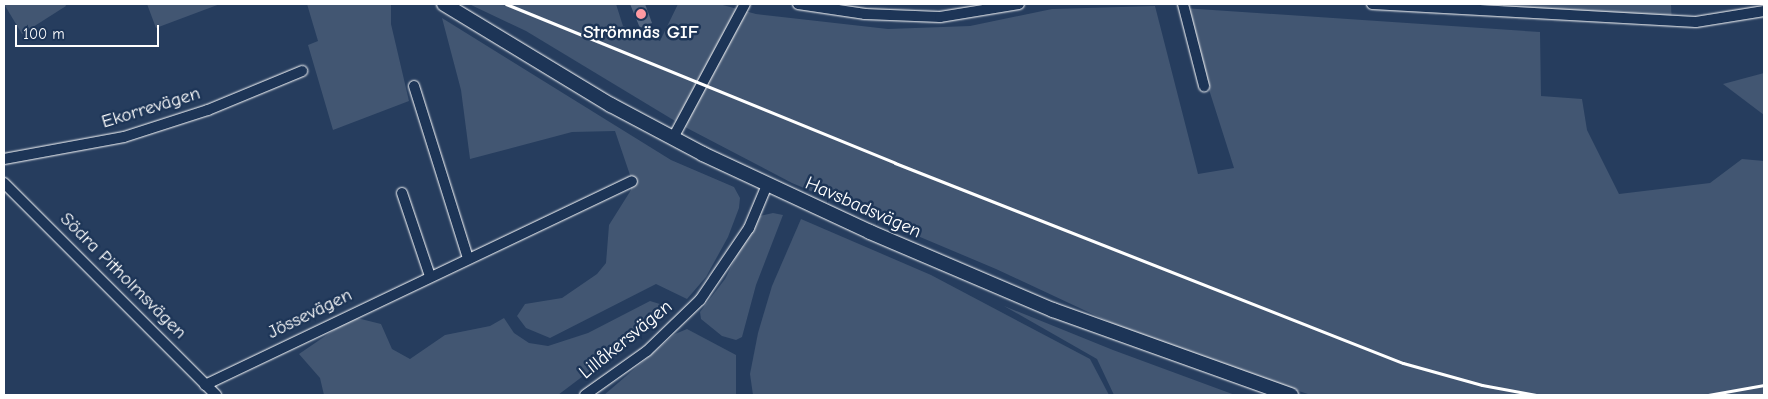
<!DOCTYPE html>
<meta charset="utf-8">
<style>
body{margin:0}
#map{position:relative;width:1768px;height:399px;overflow:hidden;background:#263d5e;font-family:"Comic Neue",sans-serif}
div>[style]{position:absolute}
.green>*{inset:0;background:#425672}
.building>*{inset:0;background:#556781}
.roads{filter:drop-shadow(0 0 1px #fff) drop-shadow(0 0 1px #fff)}
.minor>*{height:10px;margin:-5px;padding:0 5px;transform-origin:5px;border-radius:5px;background:#1d3557}
.major>*{height:14px;margin:-7px;padding:0 7px;transform-origin:7px;border-radius:7px;background:#1d3557}
.rail>*{height:3px;margin:-1.5px;padding:0 1.5px;transform-origin:1.5px;border-radius:1.5px;background:#fff}
.dots>*{width:14px;height:14px;translate:-50% -50%;box-sizing:border-box;border:2px solid #1d3557;border-radius:50%}
span{translate:-50% -50%;white-space:nowrap;text-align:center;line-height:1.15;-webkit-text-stroke:5px #1d3557;paint-order:stroke}
.poi-label{font-size:19px;color:#fff;font-weight:700}
.street-label{font-size:19px;color:#fff}
.frame{position:absolute;inset:0;border:5px solid #fff;pointer-events:none}
.scale{position:absolute;left:15px;top:25px;width:144px;height:22px;box-sizing:border-box;border:2px solid #fff;border-top:0;padding-left:6px;font-size:15px;line-height:18px;white-space:nowrap;color:#fff;-webkit-text-stroke:4px #1d3557;paint-order:stroke}
</style>
<div id="map">
<div class="green">
<i style="clip-path:polygon(4px 4px,65px 4px,66px 6px,22px 34px)"></i>
<i style="clip-path:polygon(147px 4px,220px 4px,156px 28px)"></i>
<i style="clip-path:polygon(307px 4px,391px 4px,391px 24px,409px 101px,333px 130px,308px 45px,318px 41px)"></i>
<i style="clip-path:polygon(469px 4px,616px 4px,623px 26px,660px 41px,678px 4px,719px 4px,756px 14px,888px 29px,970px 26px,1052px 9px,1155px 6px,1198px 174px,1234px 168px,1183px 8px,1540px 32px,1541px 96px,1582px 99px,1587px 130px,1619px 194px,1710px 183px,1742px 159px,1764px 161px,1764px 395px,1311px 395px,1163px 347px,996px 269px,792px 183px,685px 127px,526px 31px)"></i>
<i style="clip-path:polygon(1503px 4px,1671px 4px,1672px 26px,1504px 16px)"></i>
<i style="clip-path:polygon(442px 18px,671px 160px,734px 187px,740px 198px,739px 208px,728px 237px,706px 277px,687px 299px,656px 284px,550px 338px,526px 328px,517px 316px,525px 304px,562px 298px,597px 274px,606px 263px,609px 225px,631px 190px,630px 175px,615px 131px,572px 132px,470px 159px,461px 90px)"></i>
<i style="clip-path:polygon(1764px 73px,1764px 115px,1723px 84px)"></i>
<i style="clip-path:polygon(773px 213px,783px 215px,756px 285px,742px 337px,736px 340px,722px 336px,701px 319px,700px 312px,725px 279px,750px 229px,760px 216px)"></i>
<i style="clip-path:polygon(801px 219px,931px 275px,1090px 359px,1109px 395px,753px 395px,750px 374px,758px 333px,772px 286px)"></i>
<i style="clip-path:polygon(650px 301px,673px 308px,558px 395px,324px 395px,320px 378px,299px 354px,353px 317px,381px 324px,392px 349px,410px 359px,445px 335px,490px 326px,504px 318px,514px 333px,529px 343px,548px 346px,588px 333px)"></i>
<i style="clip-path:polygon(1004px 306px,1113px 350px,1235px 395px,1114px 395px,1097px 359px)"></i>
<i style="clip-path:polygon(687px 329px,736px 355px,736px 395px,604px 395px,675px 334px)"></i>
</div>
<div class="building">
<i style="clip-path:polygon(630px 4px,645px 4px,652px 23px,640px 28px)"></i>
</div>
<div class="roads">
<div class="minor">
<i style="left:798px;top:4px;width:68px;rotate:8.5deg"></i>
<i style="left:865px;top:14px;width:75px;rotate:2.3deg"></i>
<i style="left:940px;top:17px;width:80px;rotate:-9.3deg"></i>
<i style="left:1183px;top:4px;width:85px;rotate:75.6deg"></i>
<i style="left:1372px;top:4px;width:324px;rotate:3.2deg"></i>
<i style="left:1696px;top:22px;width:69px;rotate:-9.2deg"></i>
<i style="left:414px;top:86px;width:180px;rotate:72.6deg"></i>
<i style="left:673px;top:138px;width:152px;rotate:-61.8deg"></i>
<i style="left:4px;top:159px;width:122px;rotate:-10.4deg"></i>
<i style="left:124px;top:137px;width:88px;rotate:-17.8deg"></i>
<i style="left:208px;top:110px;width:102px;rotate:-22.5deg"></i>
<i style="left:4px;top:183px;width:300px;rotate:45deg"></i>
<i style="left:402px;top:193px;width:88px;rotate:71.4deg"></i>
<i style="left:205px;top:385px;width:473px;rotate:-25.5deg"></i>
<i style="left:585px;top:395px;width:76px;rotate:-35.4deg"></i>
<i style="left:647px;top:351px;width:74px;rotate:-43.9deg"></i>
<i style="left:700px;top:300px;width:87px;rotate:-55.8deg"></i>
<i style="left:749px;top:228px;width:47px;rotate:-67.3deg"></i>
</div>
<div class="major">
<i style="left:444px;top:4px;width:195px;rotate:31.2deg"></i>
<i style="left:611px;top:105px;width:104px;rotate:28deg"></i>
<i style="left:703px;top:154px;width:184px;rotate:25deg"></i>
<i style="left:870px;top:232px;width:199px;rotate:23.1deg"></i>
<i style="left:1053px;top:310px;width:253px;rotate:19.7deg"></i>
</div>
</div>
<div class="rail">
<i style="left:506px;top:4px;width:420px;rotate:22.2deg"></i>
<i style="left:895px;top:163px;width:546px;rotate:21.49deg"></i>
<i style="left:1403px;top:363px;width:82px;rotate:15.6deg"></i>
<i style="left:1482px;top:385px;width:55px;rotate:10.5deg"></i>
<i style="left:1708px;top:395px;width:57px;rotate:-10.1deg"></i>
</div>
<div class="dots">
<i style="left:641px;top:14px;background:#ff9aa2"></i>
</div>
<div class="poi-label">
<span style="left:641px;top:33px">Strömnäs GIF</span>
</div>
<div class="street-label">
<span style="left:151px;top:108px;rotate:-17deg">Ekorrevägen</span>
<span style="left:863px;top:208px;rotate:24deg">Havsbadsvägen</span>
<span style="left:123px;top:276px;rotate:45deg">Södra Pitholmsvägen</span>
<span style="left:310px;top:314px;rotate:-26deg">Jössevägen</span>
<span style="left:626px;top:340px;rotate:-39deg">Lillåkersvägen</span>
</div>
<div class="frame"></div>
<div class="scale">100 m</div>
</div>
